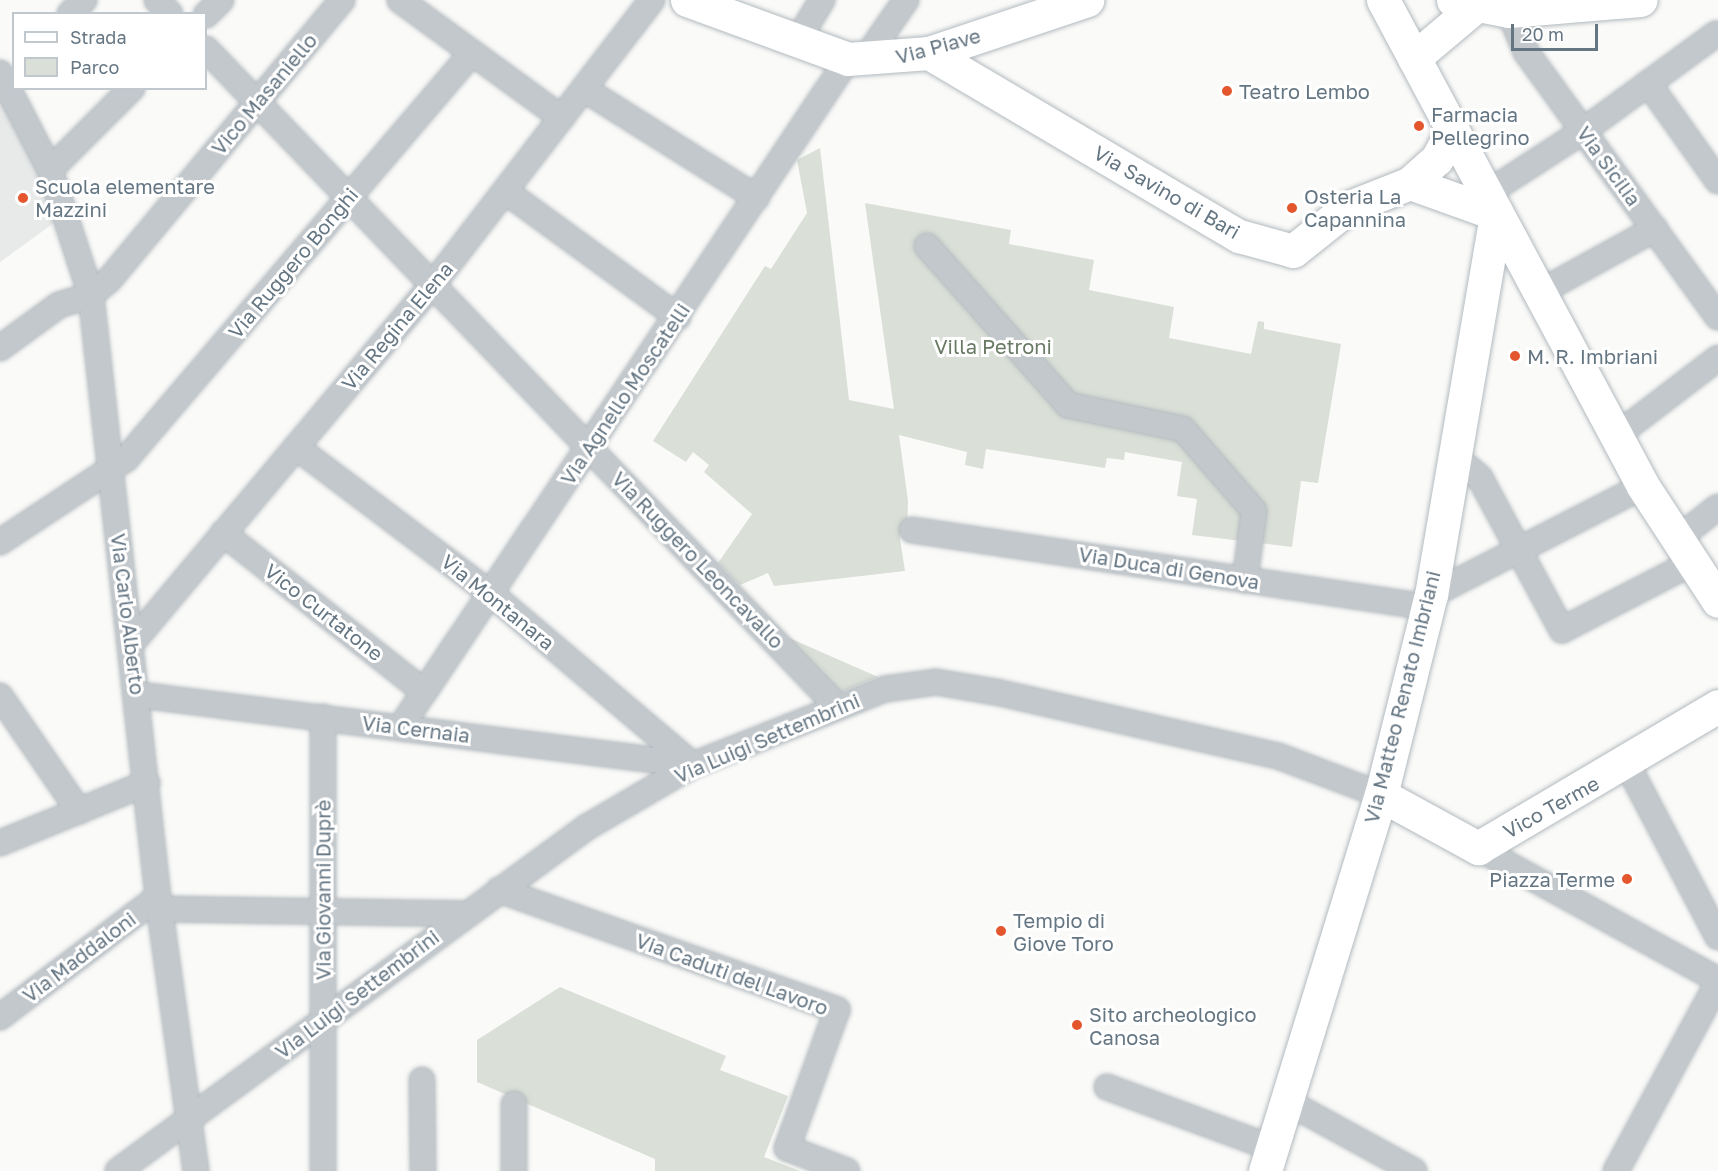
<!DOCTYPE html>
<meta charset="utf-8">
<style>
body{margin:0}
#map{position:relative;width:1718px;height:1171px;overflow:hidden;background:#fafaf8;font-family:"Golos Text",sans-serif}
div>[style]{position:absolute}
.built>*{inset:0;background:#e8e9e9}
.green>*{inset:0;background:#dadfd7}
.roads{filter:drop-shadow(0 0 2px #b3babf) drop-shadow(0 0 2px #b3babf)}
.street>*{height:24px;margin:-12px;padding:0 12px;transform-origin:12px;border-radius:12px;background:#c3c8cc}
.secondary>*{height:33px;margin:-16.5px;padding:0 16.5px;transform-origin:16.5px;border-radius:16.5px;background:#fff}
.dots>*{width:16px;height:16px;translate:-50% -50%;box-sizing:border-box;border:3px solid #fff;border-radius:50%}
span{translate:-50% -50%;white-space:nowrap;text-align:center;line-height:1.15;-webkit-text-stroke:6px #fff;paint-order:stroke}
.street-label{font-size:20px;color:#657683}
.poi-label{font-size:20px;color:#657683}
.left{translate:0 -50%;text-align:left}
.right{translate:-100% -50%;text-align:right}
.park-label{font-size:20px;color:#687a64}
.legend{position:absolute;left:12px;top:12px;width:195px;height:78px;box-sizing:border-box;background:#fff;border:2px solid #c1c8cd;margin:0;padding:8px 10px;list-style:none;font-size:18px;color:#657683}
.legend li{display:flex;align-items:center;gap:12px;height:30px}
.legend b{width:30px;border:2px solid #c1c8cd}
.scale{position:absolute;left:1511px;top:24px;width:87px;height:27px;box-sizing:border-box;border:3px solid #657683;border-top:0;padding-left:8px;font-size:18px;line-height:21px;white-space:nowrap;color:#657683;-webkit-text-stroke:4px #fff;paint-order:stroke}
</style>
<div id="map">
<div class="built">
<i style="clip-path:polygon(0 87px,39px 172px,54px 223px,0 262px)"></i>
</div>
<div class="green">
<i style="clip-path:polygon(820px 148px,849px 400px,894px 409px,865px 203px,1011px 230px,1009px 244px,1094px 260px,1089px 290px,1174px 307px,1169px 338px,1251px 354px,1258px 321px,1264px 322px,1264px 329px,1341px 344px,1318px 483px,1301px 481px,1292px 547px,1192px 535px,1197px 499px,1177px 496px,1182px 462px,1125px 452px,1124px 460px,1107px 458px,1105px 468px,986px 449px,983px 469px,965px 465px,967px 452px,899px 435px,908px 501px,907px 533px,900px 533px,900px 539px,905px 571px,774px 586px,768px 573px,740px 585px,718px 563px,752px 514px,704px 472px,709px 465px,693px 452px,686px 462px,653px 441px,765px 266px,771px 269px,807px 213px,797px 160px)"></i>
<i style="clip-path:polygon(787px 637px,878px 677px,840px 692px)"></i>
<i style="clip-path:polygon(560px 987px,726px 1056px,720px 1070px,788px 1096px,764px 1157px,800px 1171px,655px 1171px,655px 1159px,477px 1082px,477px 1040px)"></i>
</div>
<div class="roads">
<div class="street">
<i style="left:157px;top:0;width:19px;rotate:47deg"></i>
<i style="left:400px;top:0;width:200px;rotate:36.1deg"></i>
<i style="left:1509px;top:11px;width:44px;rotate:67.5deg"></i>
<i style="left:1526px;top:52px;width:327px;rotate:54.1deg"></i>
<i style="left:70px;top:14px;width:20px;rotate:-45deg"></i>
<i style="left:206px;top:15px;width:21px;rotate:-45deg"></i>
<i style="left:797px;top:41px;width:48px;rotate:-58.6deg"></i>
<i style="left:206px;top:49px;width:911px;rotate:46.16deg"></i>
<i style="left:865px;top:59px;width:72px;rotate:-55.2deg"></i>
<i style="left:0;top:73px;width:109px;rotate:62.7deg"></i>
<i style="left:50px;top:170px;width:132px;rotate:71.8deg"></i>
<i style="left:91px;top:295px;width:606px;rotate:83.65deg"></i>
<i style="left:158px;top:897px;width:277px;rotate:82.1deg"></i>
<i style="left:1648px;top:83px;width:120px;rotate:54.5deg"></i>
<i style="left:584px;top:89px;width:204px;rotate:32.2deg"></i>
<i style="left:50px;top:170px;width:116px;rotate:-45deg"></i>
<i style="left:505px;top:191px;width:214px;rotate:36.1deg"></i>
<i style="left:1486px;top:194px;width:116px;rotate:-33deg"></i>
<i style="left:1583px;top:131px;width:165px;rotate:-36.1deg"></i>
<i style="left:927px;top:246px;width:213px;rotate:48.4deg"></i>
<i style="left:1068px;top:405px;width:117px;rotate:11.8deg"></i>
<i style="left:1183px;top:429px;width:108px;rotate:49.1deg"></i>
<i style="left:1254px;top:511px;width:70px;rotate:97.4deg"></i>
<i style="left:1542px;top:291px;width:129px;rotate:-28.8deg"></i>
<i style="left:0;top:348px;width:73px;rotate:-36.1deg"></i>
<i style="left:59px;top:305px;width:34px;rotate:-17deg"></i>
<i style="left:91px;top:295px;width:23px;rotate:-40deg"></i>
<i style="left:109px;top:280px;width:364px;rotate:-50.2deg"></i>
<i style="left:1616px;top:436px;width:128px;rotate:-37.4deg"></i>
<i style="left:296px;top:447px;width:243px;rotate:37deg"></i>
<i style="left:490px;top:593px;width:266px;rotate:40.3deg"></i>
<i style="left:1453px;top:455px;width:35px;rotate:40deg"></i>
<i style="left:1480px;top:478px;width:173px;rotate:61.7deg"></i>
<i style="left:1562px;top:630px;width:144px;rotate:-27.3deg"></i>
<i style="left:912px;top:530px;width:521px;rotate:8.5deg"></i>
<i style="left:223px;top:533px;width:256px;rotate:38.3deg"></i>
<i style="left:1676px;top:540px;width:53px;rotate:-38.2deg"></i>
<i style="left:0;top:542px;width:151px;rotate:-33.4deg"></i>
<i style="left:126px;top:459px;width:532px;rotate:-49.57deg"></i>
<i style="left:1431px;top:595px;width:238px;rotate:-27.2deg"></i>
<i style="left:131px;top:644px;width:471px;rotate:-50deg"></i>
<i style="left:434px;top:283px;width:357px;rotate:-52.4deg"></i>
<i style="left:139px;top:695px;width:558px;rotate:7.2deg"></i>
<i style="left:0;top:696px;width:140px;rotate:55.5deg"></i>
<i style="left:323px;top:717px;width:454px;rotate:90deg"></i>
<i style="left:400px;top:728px;width:805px;rotate:-56.19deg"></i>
<i style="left:1627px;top:764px;width:195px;rotate:62.3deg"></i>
<i style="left:0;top:843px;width:159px;rotate:-22.2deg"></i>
<i style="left:1478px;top:848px;width:274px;rotate:28.8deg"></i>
<i style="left:499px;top:890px;width:359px;rotate:19.5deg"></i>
<i style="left:837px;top:1010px;width:147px;rotate:109.9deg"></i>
<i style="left:787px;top:1148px;width:64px;rotate:21deg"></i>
<i style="left:159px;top:909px;width:305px;rotate:0.9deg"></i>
<i style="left:0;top:1017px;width:198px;rotate:-37.2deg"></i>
<i style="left:422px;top:1080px;width:91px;rotate:89.4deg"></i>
<i style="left:1107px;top:1087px;width:176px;rotate:20.3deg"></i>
<i style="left:1286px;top:1101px;width:146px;rotate:28.7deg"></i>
<i style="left:514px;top:1104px;width:67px;rotate:90deg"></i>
<i style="left:118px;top:1171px;width:582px;rotate:-36.26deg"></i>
<i style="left:587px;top:827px;width:123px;rotate:-30.3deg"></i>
<i style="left:693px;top:765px;width:206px;rotate:-21.6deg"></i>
<i style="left:885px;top:689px;width:51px;rotate:-7.8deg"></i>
<i style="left:936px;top:682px;width:61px;rotate:9.5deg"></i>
<i style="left:996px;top:692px;width:289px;rotate:12.8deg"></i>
<i style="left:1278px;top:756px;width:110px;rotate:20.7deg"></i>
<i style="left:1616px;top:1171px;width:215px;rotate:-61.6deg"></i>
</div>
<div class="secondary">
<i style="left:687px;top:0;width:171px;rotate:20.1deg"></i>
<i style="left:848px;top:59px;width:81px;rotate:-4.2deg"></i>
<i style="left:929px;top:53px;width:167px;rotate:-18.5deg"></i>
<i style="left:1383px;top:0;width:551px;rotate:61.85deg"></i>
<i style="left:1643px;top:486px;width:137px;rotate:56.9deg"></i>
<i style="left:1453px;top:0;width:57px;rotate:11.1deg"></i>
<i style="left:1509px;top:11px;width:132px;rotate:-4.8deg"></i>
<i style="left:929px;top:53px;width:360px;rotate:30.6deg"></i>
<i style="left:1239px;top:236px;width:56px;rotate:15.5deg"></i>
<i style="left:1293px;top:251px;width:69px;rotate:-38.5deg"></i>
<i style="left:1347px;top:208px;width:68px;rotate:-21.6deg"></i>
<i style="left:1410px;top:183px;width:91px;rotate:19.8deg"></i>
<i style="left:1414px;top:58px;width:82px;rotate:-40.1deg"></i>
<i style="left:1410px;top:183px;width:36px;rotate:-42deg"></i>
<i style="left:1437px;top:159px;width:32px;rotate:-62deg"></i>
<i style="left:1381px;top:795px;width:111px;rotate:28.7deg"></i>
<i style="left:1478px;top:848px;width:279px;rotate:-30.6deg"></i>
<i style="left:1265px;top:1171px;width:393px;rotate:-72.9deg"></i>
<i style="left:1381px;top:795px;width:206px;rotate:-76deg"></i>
<i style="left:1431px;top:595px;width:387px;rotate:-80.3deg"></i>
</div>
</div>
<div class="dots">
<i style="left:1227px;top:91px;background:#e4572e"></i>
<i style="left:1419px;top:126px;background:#e4572e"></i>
<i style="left:23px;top:198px;background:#e4572e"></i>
<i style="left:1292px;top:208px;background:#e4572e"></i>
<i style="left:1515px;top:356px;background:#e4572e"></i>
<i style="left:1627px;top:879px;background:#e4572e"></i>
<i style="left:1001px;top:931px;background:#e4572e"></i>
<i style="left:1077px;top:1025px;background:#e4572e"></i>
</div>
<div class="street-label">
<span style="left:938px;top:46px;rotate:-15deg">Via Piave</span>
<span style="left:264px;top:94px;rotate:-50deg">Vico Masaniello</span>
<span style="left:1609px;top:166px;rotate:54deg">Via Sicilia</span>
<span style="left:1167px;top:192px;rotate:30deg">Via Savino di Bari</span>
<span style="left:293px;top:263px;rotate:-50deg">Via Ruggero Bonghi</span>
<span style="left:397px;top:326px;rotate:-50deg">Via Regina Elena</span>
<span style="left:625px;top:394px;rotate:-56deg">Via Agnello Moscatelli</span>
<span style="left:698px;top:560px;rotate:46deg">Via Ruggero Leoncavallo</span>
<span style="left:1169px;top:568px;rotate:9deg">Via Duca di Genova</span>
<span style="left:498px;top:602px;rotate:39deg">Via Montanara</span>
<span style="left:324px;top:612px;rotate:38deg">Vico Curtatone</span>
<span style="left:128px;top:614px;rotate:83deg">Via Carlo Alberto</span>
<span style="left:1402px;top:697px;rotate:-76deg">Via Matteo Renato Imbriani</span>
<span style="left:416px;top:729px;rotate:7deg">Via Cernaia</span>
<span style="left:767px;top:738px;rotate:-23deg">Via Luigi Settembrini</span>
<span style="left:1551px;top:807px;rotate:-29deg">Vico Terme</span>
<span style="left:323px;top:890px;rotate:-90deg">Via Giovanni Duprè</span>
<span style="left:79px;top:957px;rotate:-37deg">Via Maddaloni</span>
<span style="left:732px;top:974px;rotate:20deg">Via Caduti del Lavoro</span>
<span style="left:357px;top:994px;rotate:-37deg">Via Luigi Settembrini</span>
</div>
<div class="poi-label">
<span class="left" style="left:1239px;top:91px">Teatro Lembo</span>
<span class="left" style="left:1431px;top:126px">Farmacia<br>Pellegrino</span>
<span class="left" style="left:35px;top:198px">Scuola elementare<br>Mazzini</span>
<span class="left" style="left:1304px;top:208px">Osteria La<br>Capannina</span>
<span class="left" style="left:1527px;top:356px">M. R. Imbriani</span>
<span class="right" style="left:1615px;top:879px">Piazza Terme</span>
<span class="left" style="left:1013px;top:932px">Tempio di<br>Giove Toro</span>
<span class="left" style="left:1089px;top:1026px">Sito archeologico<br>Canosa</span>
</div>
<div class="park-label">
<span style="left:993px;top:346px">Villa Petroni</span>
</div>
<ul class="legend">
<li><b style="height:8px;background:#fff"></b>Strada</li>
<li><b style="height:16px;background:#dadfd7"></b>Parco</li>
</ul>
<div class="scale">20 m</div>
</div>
